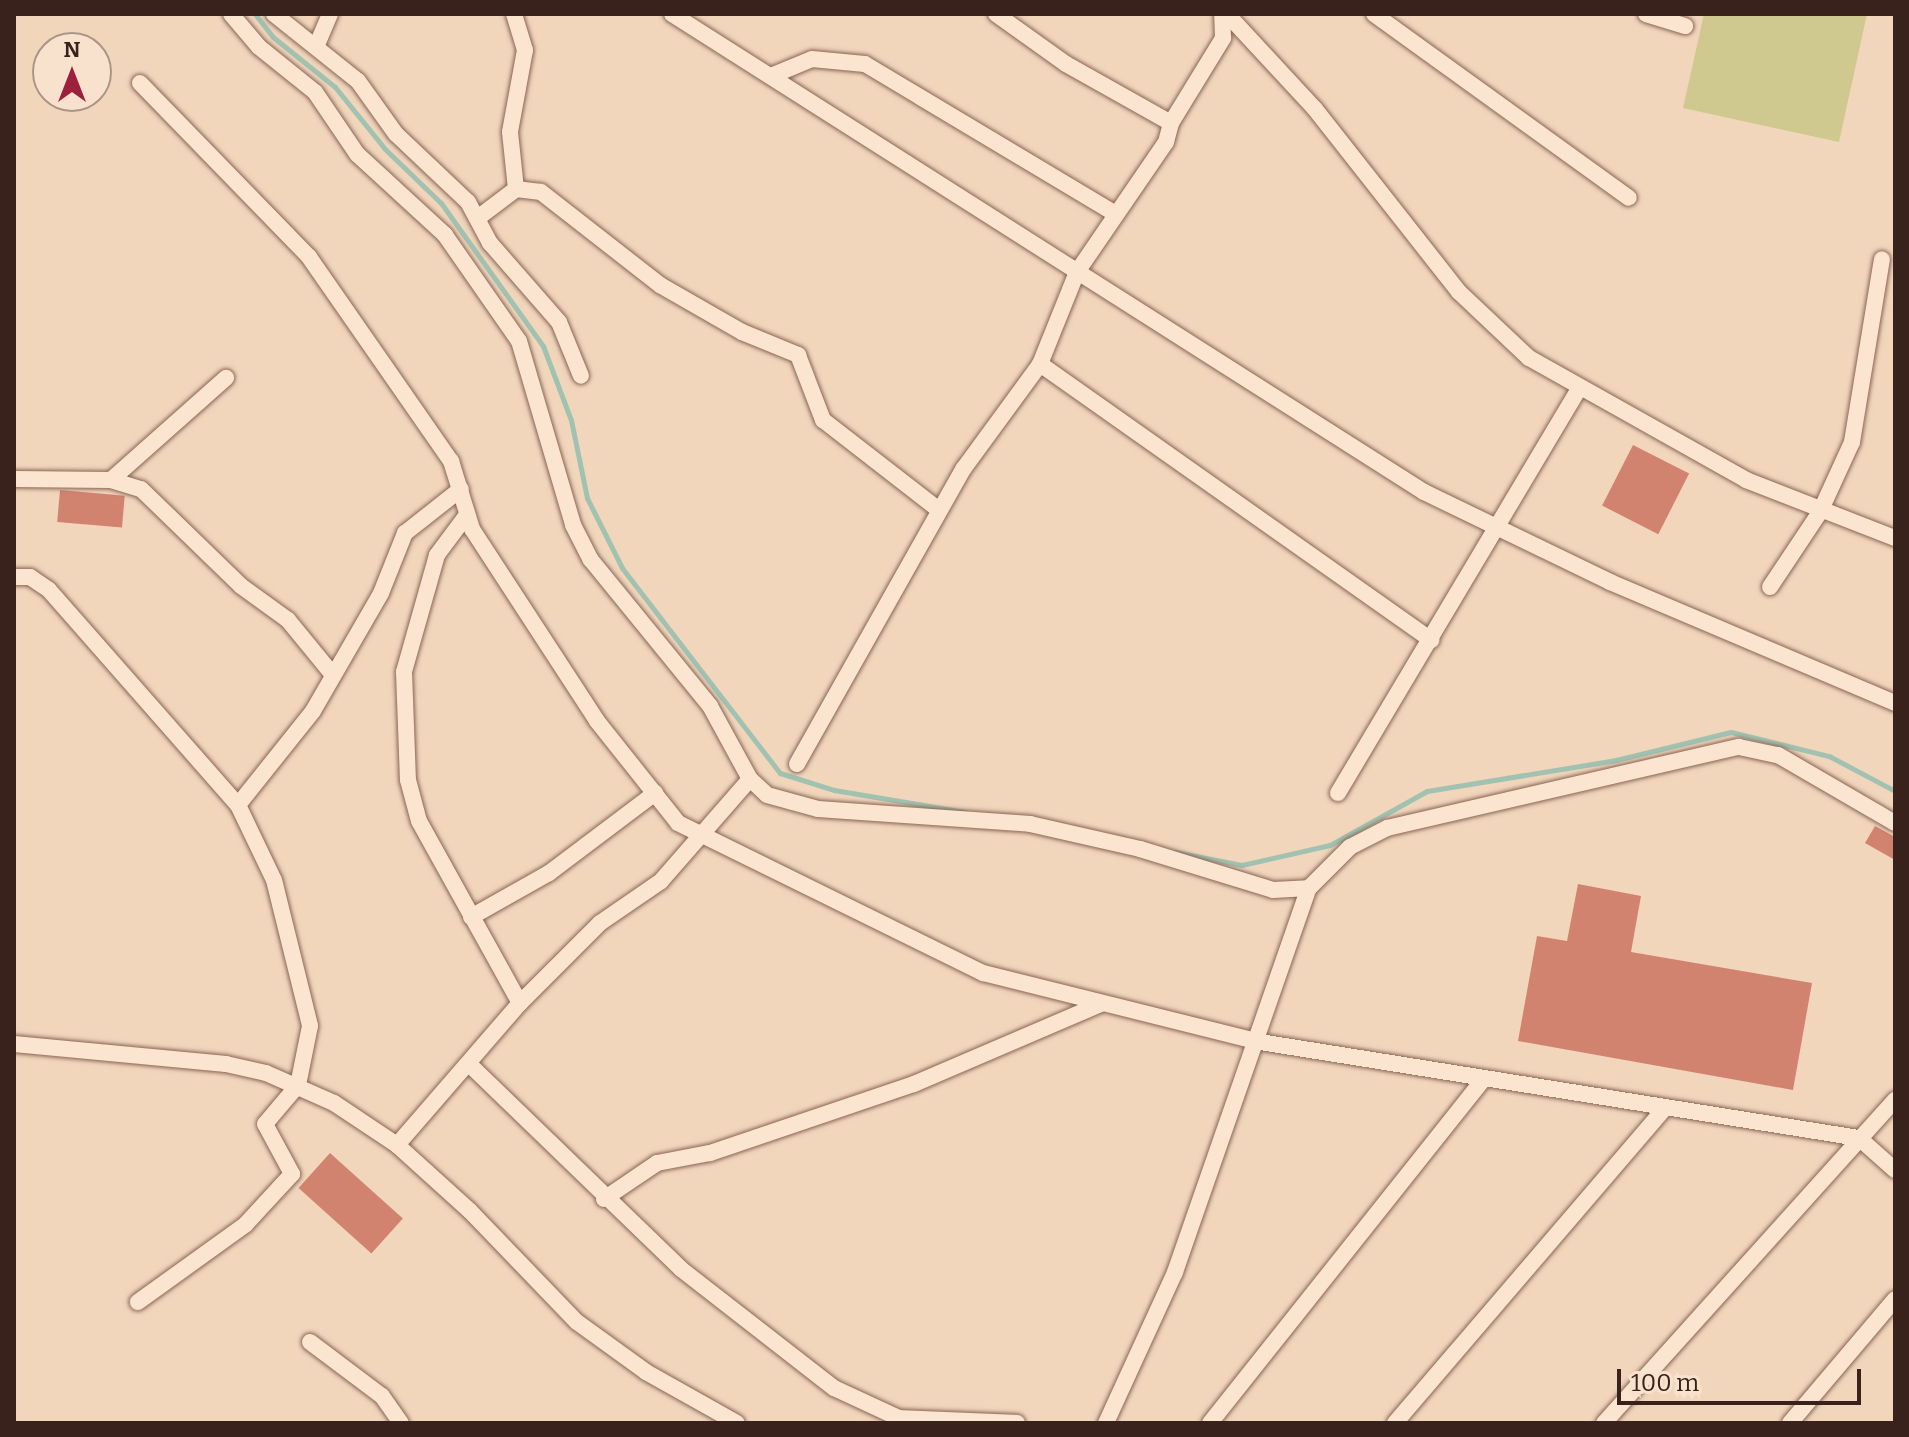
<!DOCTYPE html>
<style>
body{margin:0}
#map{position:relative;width:1909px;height:1437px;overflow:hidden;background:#f1d6bc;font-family:Bitter,serif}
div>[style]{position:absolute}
.green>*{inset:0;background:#cfc990}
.stream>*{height:5px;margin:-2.5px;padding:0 2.5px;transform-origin:2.5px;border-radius:2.5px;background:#a1c2b1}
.building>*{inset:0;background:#d2836f;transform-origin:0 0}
.roads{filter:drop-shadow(0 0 2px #8a6555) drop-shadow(0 0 2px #8a6555)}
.street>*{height:16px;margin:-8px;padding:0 8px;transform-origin:8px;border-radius:8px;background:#fbe5d0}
span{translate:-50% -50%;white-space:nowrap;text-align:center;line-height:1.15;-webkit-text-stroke:6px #f8e2cd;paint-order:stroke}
.frame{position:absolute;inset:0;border:16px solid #38221b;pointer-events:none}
.north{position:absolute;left:32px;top:32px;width:80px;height:80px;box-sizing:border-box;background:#f8e2cd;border:2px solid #ab9586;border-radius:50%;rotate:0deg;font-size:22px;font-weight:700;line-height:32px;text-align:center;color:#38221b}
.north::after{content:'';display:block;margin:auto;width:28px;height:36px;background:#9d203c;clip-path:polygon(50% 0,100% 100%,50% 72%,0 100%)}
.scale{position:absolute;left:1617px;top:1369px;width:244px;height:36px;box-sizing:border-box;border:4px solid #38221b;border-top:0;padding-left:10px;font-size:24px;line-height:28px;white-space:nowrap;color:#38221b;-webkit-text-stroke:6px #f8e2cd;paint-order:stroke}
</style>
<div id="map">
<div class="green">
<i style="clip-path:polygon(1704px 14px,1867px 14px,1839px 142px,1683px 108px)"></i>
</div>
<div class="stream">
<i style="left:255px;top:14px;width:29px;rotate:52deg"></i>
<i style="left:273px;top:37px;width:80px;rotate:38.9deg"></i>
<i style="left:335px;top:87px;width:80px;rotate:51.1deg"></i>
<i style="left:385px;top:149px;width:78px;rotate:44deg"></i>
<i style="left:441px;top:203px;width:176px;rotate:54.5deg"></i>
<i style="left:543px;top:346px;width:79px;rotate:69.3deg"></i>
<i style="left:571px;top:420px;width:80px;rotate:78.4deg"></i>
<i style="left:587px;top:498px;width:78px;rotate:63.4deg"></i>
<i style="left:622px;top:568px;width:259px;rotate:52.4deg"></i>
<i style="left:780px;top:773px;width:57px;rotate:17.5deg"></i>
<i style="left:834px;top:790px;width:133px;rotate:9.5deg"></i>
<i style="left:1175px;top:852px;width:68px;rotate:11deg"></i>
<i style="left:1242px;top:865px;width:90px;rotate:-12.8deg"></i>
<i style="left:1330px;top:845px;width:111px;rotate:-29.1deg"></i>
<i style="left:1427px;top:791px;width:192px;rotate:-9.3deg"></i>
<i style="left:1616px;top:760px;width:118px;rotate:-13.7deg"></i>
<i style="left:1731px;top:732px;width:101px;rotate:13.8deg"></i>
<i style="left:1829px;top:756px;width:75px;rotate:27.9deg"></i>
</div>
<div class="building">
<i style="left:1633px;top:445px;width:63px;height:68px;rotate:27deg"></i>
<i style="left:60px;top:490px;width:65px;height:32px;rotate:5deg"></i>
<i style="clip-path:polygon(1875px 826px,1895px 837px,1895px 860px,1865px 843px)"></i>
<i style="clip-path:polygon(1578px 884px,1641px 896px,1631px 952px,1812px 983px,1793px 1090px,1518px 1041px,1537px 936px,1567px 941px)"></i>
<i style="left:330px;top:1153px;width:98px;height:47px;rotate:42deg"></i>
</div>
<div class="roads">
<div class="street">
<i style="left:231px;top:14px;width:43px;rotate:49.7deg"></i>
<i style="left:259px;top:47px;width:72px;rotate:38.8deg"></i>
<i style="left:315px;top:92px;width:75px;rotate:55.9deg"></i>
<i style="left:357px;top:154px;width:120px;rotate:42.6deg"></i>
<i style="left:445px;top:235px;width:129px;rotate:55.1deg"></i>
<i style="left:519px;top:341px;width:192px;rotate:73.6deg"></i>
<i style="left:573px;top:525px;width:39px;rotate:63deg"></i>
<i style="left:591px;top:560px;width:188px;rotate:50.8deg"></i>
<i style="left:710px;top:706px;width:83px;rotate:61.3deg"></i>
<i style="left:750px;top:779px;width:23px;rotate:43deg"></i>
<i style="left:767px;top:795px;width:53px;rotate:15.4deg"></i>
<i style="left:818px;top:809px;width:213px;rotate:4deg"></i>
<i style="left:1030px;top:824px;width:113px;rotate:12.8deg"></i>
<i style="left:1140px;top:849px;width:139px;rotate:17.1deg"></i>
<i style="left:1273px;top:890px;width:36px;rotate:-3deg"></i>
<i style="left:274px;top:14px;width:107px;rotate:38.6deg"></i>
<i style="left:358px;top:81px;width:65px;rotate:54.4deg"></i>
<i style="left:396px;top:134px;width:99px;rotate:43.4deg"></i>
<i style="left:468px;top:202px;width:47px;rotate:61.8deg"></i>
<i style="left:490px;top:243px;width:105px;rotate:48.9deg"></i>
<i style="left:559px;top:322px;width:58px;rotate:67.8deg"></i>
<i style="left:514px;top:14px;width:38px;rotate:73deg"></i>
<i style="left:525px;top:50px;width:83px;rotate:100.4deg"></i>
<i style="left:510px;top:132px;width:57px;rotate:84deg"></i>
<i style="left:672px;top:14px;width:891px;rotate:32.44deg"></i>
<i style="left:1424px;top:492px;width:207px;rotate:25.8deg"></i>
<i style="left:1610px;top:582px;width:310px;rotate:23deg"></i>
<i style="left:996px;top:14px;width:86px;rotate:35.5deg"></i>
<i style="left:1066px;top:64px;width:120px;rotate:29.3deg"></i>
<i style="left:1227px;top:14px;width:129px;rotate:47.2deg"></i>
<i style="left:1315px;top:109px;width:233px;rotate:51.8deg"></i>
<i style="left:1459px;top:292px;width:96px;rotate:43.3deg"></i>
<i style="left:1529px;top:358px;width:249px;rotate:29.3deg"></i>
<i style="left:1746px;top:480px;width:160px;rotate:21.3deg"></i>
<i style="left:1374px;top:14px;width:314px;rotate:35.8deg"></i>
<i style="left:1646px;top:14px;width:41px;rotate:17.1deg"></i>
<i style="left:316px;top:47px;width:36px;rotate:-67deg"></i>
<i style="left:771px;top:76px;width:44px;rotate:-22.5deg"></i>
<i style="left:812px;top:59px;width:53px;rotate:5.4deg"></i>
<i style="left:865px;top:64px;width:290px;rotate:30.9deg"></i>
<i style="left:140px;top:83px;width:243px;rotate:45.8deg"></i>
<i style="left:309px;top:257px;width:249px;rotate:55.2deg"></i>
<i style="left:451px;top:461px;width:71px;rotate:72.8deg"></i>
<i style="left:472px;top:529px;width:229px;rotate:56.9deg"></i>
<i style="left:597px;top:721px;width:130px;rotate:51.5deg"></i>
<i style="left:678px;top:823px;width:340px;rotate:26.2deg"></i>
<i style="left:983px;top:973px;width:285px;rotate:14deg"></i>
<i style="left:1260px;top:1042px;width:607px;rotate:9.11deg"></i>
<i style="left:1859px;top:1138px;width:48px;rotate:41.6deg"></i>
<i style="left:479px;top:217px;width:46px;rotate:-37.1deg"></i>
<i style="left:516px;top:189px;width:25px;rotate:7deg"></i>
<i style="left:541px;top:192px;width:151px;rotate:38deg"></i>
<i style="left:660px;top:285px;width:95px;rotate:29.8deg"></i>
<i style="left:742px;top:332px;width:61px;rotate:22.3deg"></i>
<i style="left:798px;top:355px;width:70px;rotate:69deg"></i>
<i style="left:823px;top:420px;width:147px;rotate:37.8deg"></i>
<i style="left:1040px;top:364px;width:479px;rotate:35.2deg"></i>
<i style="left:14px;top:479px;width:97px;rotate:0.6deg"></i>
<i style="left:111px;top:480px;width:31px;rotate:17deg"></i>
<i style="left:141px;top:489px;width:139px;rotate:44.1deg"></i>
<i style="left:241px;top:586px;width:58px;rotate:35.9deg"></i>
<i style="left:288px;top:620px;width:71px;rotate:50.7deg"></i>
<i style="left:111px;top:480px;width:154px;rotate:-41.6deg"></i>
<i style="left:466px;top:516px;width:49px;rotate:126.6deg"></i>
<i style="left:437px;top:555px;width:122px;rotate:105.8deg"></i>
<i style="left:404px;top:672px;width:108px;rotate:87.9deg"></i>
<i style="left:408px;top:780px;width:42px;rotate:75deg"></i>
<i style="left:419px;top:821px;width:208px;rotate:61deg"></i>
<i style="left:14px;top:577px;width:16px"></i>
<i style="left:30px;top:577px;width:23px;rotate:34deg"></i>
<i style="left:49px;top:590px;width:286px;rotate:48.7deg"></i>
<i style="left:238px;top:805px;width:83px;rotate:64.4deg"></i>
<i style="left:274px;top:880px;width:150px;rotate:76.1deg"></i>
<i style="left:310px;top:1026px;width:60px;rotate:101.5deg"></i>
<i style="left:298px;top:1085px;width:51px;rotate:130.2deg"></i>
<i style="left:265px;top:1124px;width:57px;rotate:61.6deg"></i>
<i style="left:292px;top:1174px;width:69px;rotate:132.7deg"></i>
<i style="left:245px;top:1225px;width:132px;rotate:144.3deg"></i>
<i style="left:1770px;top:587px;width:90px;rotate:-56.3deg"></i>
<i style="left:1820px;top:512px;width:77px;rotate:-65.4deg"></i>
<i style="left:1852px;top:442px;width:185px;rotate:-80.7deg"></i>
<i style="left:797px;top:764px;width:340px;rotate:-60.6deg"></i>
<i style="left:964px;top:468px;width:129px;rotate:-53.8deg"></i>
<i style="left:1040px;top:364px;width:99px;rotate:-68.1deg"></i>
<i style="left:1077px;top:272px;width:158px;rotate:-55.6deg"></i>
<i style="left:1166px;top:142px;width:20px;rotate:-75deg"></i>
<i style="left:1171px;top:123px;width:100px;rotate:-58.5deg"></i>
<i style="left:1223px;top:38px;width:24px;rotate:-92deg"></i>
<i style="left:1338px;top:793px;width:469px;rotate:-59.2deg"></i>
<i style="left:238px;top:805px;width:120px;rotate:-51.4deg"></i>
<i style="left:313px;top:711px;width:136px;rotate:-60deg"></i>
<i style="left:381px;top:593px;width:65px;rotate:-68.2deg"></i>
<i style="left:405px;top:533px;width:71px;rotate:-38.2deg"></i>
<i style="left:471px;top:917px;width:90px;rotate:-29.4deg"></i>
<i style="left:549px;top:873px;width:133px;rotate:-37deg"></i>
<i style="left:14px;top:1044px;width:213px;rotate:5.4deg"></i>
<i style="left:226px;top:1064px;width:41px;rotate:12.7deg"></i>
<i style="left:266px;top:1073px;width:74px;rotate:23.8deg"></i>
<i style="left:334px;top:1103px;width:76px;rotate:33.7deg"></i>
<i style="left:397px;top:1145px;width:98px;rotate:42.1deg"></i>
<i style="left:470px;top:1211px;width:154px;rotate:46.1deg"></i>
<i style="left:577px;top:1322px;width:85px;rotate:35.9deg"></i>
<i style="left:646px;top:1372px;width:104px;rotate:29.3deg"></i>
<i style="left:469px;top:1064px;width:295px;rotate:44deg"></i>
<i style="left:681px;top:1269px;width:194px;rotate:37.9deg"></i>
<i style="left:834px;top:1388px;width:72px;rotate:24.8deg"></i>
<i style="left:899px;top:1418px;width:118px;rotate:2.4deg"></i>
<i style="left:397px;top:1145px;width:188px;rotate:-49.1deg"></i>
<i style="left:520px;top:1003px;width:113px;rotate:-45deg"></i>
<i style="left:600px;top:923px;width:74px;rotate:-34.5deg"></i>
<i style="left:661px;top:881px;width:135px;rotate:-48.9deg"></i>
<i style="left:604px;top:1199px;width:64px;rotate:-34.2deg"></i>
<i style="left:657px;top:1163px;width:54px;rotate:-10.7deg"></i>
<i style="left:710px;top:1153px;width:215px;rotate:-18.7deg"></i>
<i style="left:914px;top:1084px;width:203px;rotate:-23.2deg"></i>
<i style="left:310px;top:1342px;width:90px;rotate:36.9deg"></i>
<i style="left:382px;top:1396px;width:33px;rotate:55deg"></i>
<i style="left:1106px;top:1423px;width:166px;rotate:-65.4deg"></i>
<i style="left:1175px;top:1272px;width:407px;rotate:-70.8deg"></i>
<i style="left:1309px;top:888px;width:58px;rotate:-45deg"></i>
<i style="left:1350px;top:847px;width:42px;rotate:-27.2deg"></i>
<i style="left:1387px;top:828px;width:361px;rotate:-13deg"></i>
<i style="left:1739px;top:747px;width:40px;rotate:12deg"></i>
<i style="left:1778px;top:755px;width:135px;rotate:30.2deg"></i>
<i style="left:1210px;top:1423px;width:437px;rotate:-51.5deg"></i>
<i style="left:1395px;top:1423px;width:415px;rotate:-49.4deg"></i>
<i style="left:1604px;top:1423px;width:435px;rotate:-48deg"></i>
<i style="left:1790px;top:1423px;width:162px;rotate:-49.7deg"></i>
</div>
</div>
<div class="frame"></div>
<div class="north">N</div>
<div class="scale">100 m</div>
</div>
